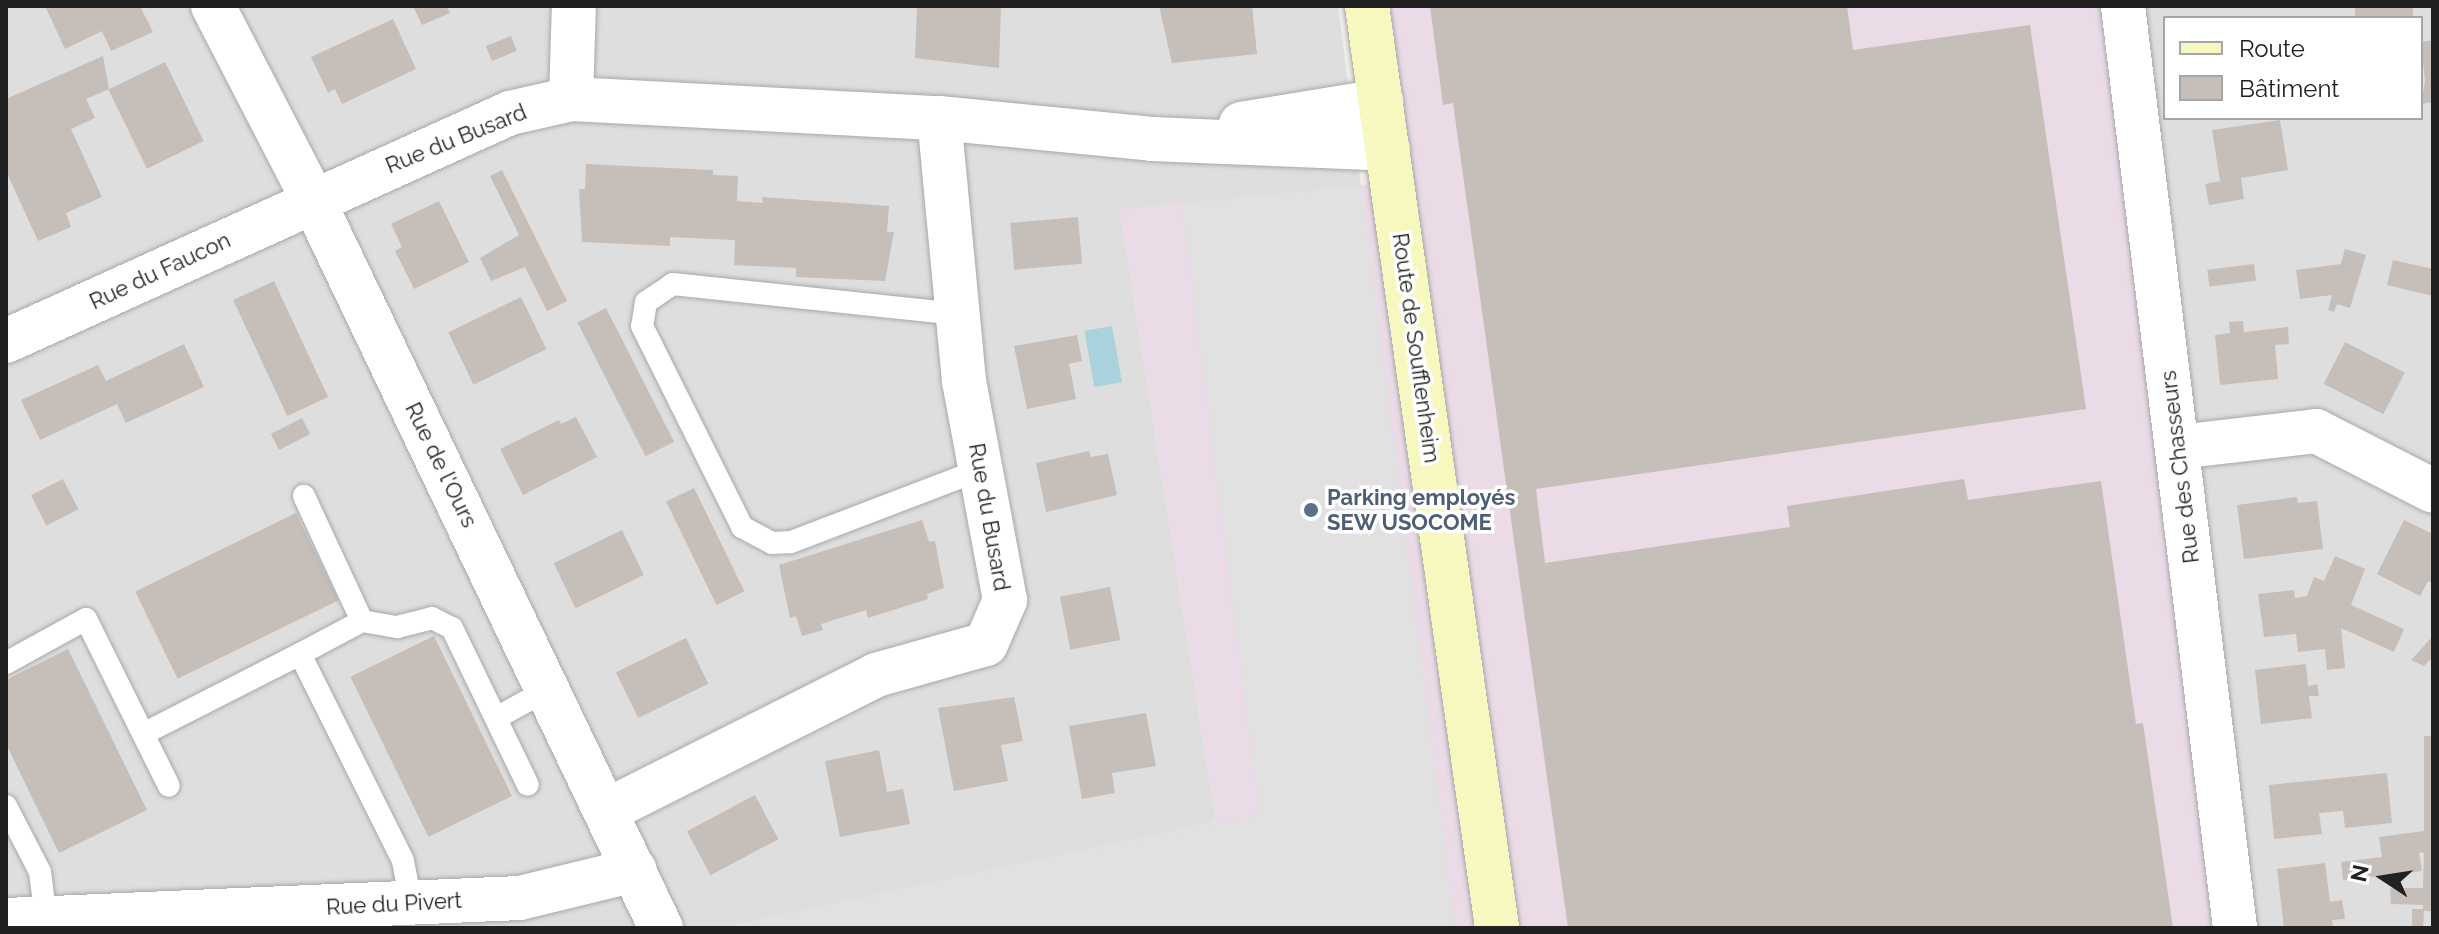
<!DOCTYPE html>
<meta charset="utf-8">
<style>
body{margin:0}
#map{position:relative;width:2439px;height:934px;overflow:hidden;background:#f1eee8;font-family:Raleway,sans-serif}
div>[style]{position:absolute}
.residential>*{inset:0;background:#dfdede}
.industrial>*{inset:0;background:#eadbe7}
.parking>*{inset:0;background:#e1e1e1}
.water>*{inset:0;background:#aad2dd;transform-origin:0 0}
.building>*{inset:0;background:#c6beb8;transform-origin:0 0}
.roads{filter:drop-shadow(0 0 2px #a8a8a8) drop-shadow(0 0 2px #a8a8a8)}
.lane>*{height:22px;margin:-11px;padding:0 11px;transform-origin:11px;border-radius:11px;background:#fff}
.street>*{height:44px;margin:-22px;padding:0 22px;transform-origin:22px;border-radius:22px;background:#fff}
.secondary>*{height:44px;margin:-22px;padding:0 22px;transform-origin:22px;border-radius:22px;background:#f6f8bf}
.dots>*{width:22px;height:22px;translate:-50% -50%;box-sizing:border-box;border:4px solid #fff;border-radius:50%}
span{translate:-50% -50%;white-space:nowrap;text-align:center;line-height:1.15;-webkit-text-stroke:7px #fff;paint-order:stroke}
.street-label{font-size:22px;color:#212121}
.service-label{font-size:22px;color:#4e5e75;font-weight:700}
.left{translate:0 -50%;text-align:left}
.frame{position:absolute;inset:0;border:8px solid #212121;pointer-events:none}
.legend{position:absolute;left:2163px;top:16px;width:260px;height:104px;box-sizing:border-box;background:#fff;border:2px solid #a6a6a6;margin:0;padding:10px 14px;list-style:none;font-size:24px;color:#212121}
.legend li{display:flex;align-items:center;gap:16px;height:40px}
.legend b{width:40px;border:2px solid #a6a6a6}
.north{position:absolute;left:2343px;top:838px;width:80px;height:80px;-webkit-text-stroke:6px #fff;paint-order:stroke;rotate:282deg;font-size:22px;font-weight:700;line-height:32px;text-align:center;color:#212121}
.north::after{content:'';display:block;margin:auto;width:28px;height:36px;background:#212121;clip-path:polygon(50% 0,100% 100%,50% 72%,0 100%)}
</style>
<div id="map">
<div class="residential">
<i style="clip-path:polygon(6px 6px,1338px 6px,1361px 186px,1120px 210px,1216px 822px,722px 928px,6px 928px)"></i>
<i style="clip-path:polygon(evenodd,2108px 6px,2433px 6px,2433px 928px,2212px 928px,2108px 6px,2165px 18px,2421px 18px,2421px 118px,2165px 118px,2165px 18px)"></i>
</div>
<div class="industrial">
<i style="clip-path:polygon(1389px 6px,2108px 6px,2212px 928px,722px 928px,1216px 822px,1120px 210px,1410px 180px)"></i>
</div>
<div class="parking">
<i style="clip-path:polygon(1361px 186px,1455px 928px,722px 928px,1259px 815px,1182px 205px)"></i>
</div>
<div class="water">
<i style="left:1112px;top:326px;width:57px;height:28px;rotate:80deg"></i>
</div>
<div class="building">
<i style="clip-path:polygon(45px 6px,140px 6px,153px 32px,111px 51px,102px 31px,65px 49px)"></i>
<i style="clip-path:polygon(413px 6px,447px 6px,450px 13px,422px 25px)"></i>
<i style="clip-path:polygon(917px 6px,1001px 6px,999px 68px,915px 58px)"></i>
<i style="clip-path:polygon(1159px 6px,1252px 6px,1257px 54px,1172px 63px)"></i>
<i style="clip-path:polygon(1430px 6px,1847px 6px,1853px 50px,2030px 25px,2086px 409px,1536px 489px,1545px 563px,1790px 527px,1787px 506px,1964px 479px,1968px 500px,2101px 481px,2136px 724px,2143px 723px,2173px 928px,1568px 928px,1453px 103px,1443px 105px)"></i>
<i style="left:2355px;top:6px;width:58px;height:12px"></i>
<i style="clip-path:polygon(393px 19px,416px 69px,342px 104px,335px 89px,328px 93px,311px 57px)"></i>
<i style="left:511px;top:36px;width:16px;height:27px;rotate:68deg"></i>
<i style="clip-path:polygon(2433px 40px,2433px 102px,2421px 104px,2425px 82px,2421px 42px)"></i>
<i style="clip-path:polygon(103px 56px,109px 89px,86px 99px,95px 118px,71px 129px,102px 197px,66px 213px,71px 227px,38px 241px,6px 171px,6px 99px)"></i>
<i style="left:165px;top:62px;width:88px;height:63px;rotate:64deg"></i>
<i style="clip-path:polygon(2280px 120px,2288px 170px,2241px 178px,2244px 199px,2209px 205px,2205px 184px,2220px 181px,2212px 130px)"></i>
<i style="clip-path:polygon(586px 164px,713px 170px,713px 175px,738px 176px,737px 201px,763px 203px,762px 197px,889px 206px,887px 232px,894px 232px,885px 281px,796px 277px,796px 268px,734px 265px,735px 240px,670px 237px,670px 246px,582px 242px,579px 189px,585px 189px)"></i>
<i style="clip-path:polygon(502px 170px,567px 301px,547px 311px,525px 267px,491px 281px,480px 258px,519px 235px,490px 176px)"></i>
<i style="clip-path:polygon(439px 201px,469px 262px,414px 289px,395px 251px,402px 247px,391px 224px)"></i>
<i style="left:1078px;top:217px;width:47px;height:68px;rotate:85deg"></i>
<i style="clip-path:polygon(2345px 249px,2366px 255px,2350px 308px,2337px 304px,2334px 312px,2328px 310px,2332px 295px,2300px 299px,2296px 270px,2341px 264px)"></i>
<i style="clip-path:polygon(2393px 260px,2433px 269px,2433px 296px,2387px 285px)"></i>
<i style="left:2254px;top:264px;width:17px;height:47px;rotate:83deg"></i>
<i style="left:274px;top:281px;width:128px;height:45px;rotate:65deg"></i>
<i style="left:521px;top:297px;width:58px;height:81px;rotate:64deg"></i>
<i style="left:606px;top:308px;width:150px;height:32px;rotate:63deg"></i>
<i style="clip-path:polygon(2243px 321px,2244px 332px,2288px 327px,2289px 344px,2275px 345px,2278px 379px,2220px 385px,2215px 335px,2230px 333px,2229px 322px)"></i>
<i style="clip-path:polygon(1077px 335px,1082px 361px,1069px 364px,1076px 399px,1027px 409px,1014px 346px)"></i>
<i style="left:2345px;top:342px;width:67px;height:47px;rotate:27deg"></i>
<i style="clip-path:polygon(184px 344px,204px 387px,126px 423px,117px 404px,40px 440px,21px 400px,98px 365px,106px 381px)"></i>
<i style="clip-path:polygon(576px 417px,597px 457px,523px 495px,500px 449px,559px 420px,561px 424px)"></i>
<i style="left:302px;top:418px;width:18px;height:35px;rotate:63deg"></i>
<i style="clip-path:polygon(1089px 451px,1091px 457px,1108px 454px,1117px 495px,1046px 512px,1036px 463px)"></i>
<i style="left:63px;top:479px;width:34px;height:36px;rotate:63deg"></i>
<i style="left:694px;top:488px;width:115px;height:31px;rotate:64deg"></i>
<i style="clip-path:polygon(2297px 497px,2298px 503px,2317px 501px,2323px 549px,2244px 559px,2237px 505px)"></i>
<i style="left:296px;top:513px;width:97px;height:179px;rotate:64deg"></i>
<i style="clip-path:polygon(922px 520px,929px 542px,935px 541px,944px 588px,927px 594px,928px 599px,868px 618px,866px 610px,821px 624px,823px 630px,802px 636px,796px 616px,790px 618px,779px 565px)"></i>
<i style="clip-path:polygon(2404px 520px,2433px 534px,2433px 583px,2428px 581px,2420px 596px,2377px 574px)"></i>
<i style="left:622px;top:530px;width:50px;height:76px;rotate:64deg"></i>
<i style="clip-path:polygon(2335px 556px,2365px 569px,2351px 605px,2404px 629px,2394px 652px,2341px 628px,2345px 668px,2327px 670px,2325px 649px,2298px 652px,2296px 634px,2264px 637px,2258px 594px,2294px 590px,2295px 598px,2307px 596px,2314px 577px,2324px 581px)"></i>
<i style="left:1110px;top:587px;width:54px;height:51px;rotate:79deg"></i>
<i style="left:434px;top:636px;width:178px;height:93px;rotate:64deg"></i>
<i style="clip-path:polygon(2433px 636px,2433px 657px,2424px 666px,2411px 660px)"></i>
<i style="left:686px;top:638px;width:51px;height:78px;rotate:64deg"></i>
<i style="clip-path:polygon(68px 649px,147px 810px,59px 853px,6px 744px,6px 680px)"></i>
<i style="clip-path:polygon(2306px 664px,2308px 686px,2317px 684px,2319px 696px,2309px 696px,2312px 718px,2261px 724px,2255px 670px)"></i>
<i style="clip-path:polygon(1014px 697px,1023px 741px,1001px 745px,1008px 781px,954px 791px,938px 708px)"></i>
<i style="clip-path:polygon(1146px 713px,1156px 766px,1112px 773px,1115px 793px,1082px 799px,1069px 726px)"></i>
<i style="clip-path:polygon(2424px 736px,2433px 736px,2433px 911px,2424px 911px,2423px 928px,2412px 928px,2412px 909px,2423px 909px,2423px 905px,2391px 904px,2390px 888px,2423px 888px,2424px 853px,2419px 852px,2422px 871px,2343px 880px,2341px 862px,2382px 857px,2379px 837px,2424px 831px)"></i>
<i style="clip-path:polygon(879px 750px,887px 792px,903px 789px,910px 824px,840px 837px,825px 761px)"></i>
<i style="clip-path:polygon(2387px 773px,2392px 823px,2345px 828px,2343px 811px,2319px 813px,2322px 834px,2274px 839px,2269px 785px)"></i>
<i style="left:755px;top:795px;width:50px;height:77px;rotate:62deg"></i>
<i style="clip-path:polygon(2325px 863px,2330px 902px,2342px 900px,2345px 919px,2332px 920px,2333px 928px,2284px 928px,2277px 869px)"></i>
</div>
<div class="roads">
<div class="lane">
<i style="left:958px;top:314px;width:287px;rotate:-174deg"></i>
<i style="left:673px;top:284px;width:32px;rotate:146deg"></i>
<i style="left:646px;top:302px;width:24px;rotate:99deg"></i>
<i style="left:642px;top:326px;width:225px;rotate:63.5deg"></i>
<i style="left:742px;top:527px;width:34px;rotate:28deg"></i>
<i style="left:772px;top:543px;width:19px;rotate:-3deg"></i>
<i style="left:791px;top:542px;width:202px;rotate:-20.9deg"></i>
<i style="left:362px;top:621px;width:36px;rotate:10deg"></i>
<i style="left:397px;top:627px;width:36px;rotate:-14deg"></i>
<i style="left:432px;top:618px;width:22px;rotate:27deg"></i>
<i style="left:452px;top:628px;width:174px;rotate:64.2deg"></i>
<i style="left:300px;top:654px;width:70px;rotate:-28deg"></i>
<i style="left:362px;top:621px;width:138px;rotate:-114.9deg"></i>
<i style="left:6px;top:663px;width:91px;rotate:-28.8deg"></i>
<i style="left:86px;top:619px;width:186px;rotate:63.6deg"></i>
<i style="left:496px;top:718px;width:60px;rotate:-28.7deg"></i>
<i style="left:143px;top:734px;width:176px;rotate:-27deg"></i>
<i style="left:300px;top:654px;width:231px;rotate:63.5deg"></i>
<i style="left:403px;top:861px;width:43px;rotate:79.2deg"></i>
<i style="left:6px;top:806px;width:74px;rotate:62.7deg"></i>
<i style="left:40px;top:872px;width:47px;rotate:82.7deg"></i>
</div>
<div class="street">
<i style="left:213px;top:6px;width:218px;rotate:62.7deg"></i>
<i style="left:313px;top:200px;width:807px;rotate:64.45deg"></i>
<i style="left:2123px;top:6px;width:929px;rotate:83.07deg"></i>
<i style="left:571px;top:99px;width:93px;rotate:-88.2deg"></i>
<i style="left:1241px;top:124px;width:142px;rotate:-9.3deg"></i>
<i style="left:6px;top:341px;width:553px;rotate:-24.34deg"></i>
<i style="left:510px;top:113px;width:63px;rotate:-12.9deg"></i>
<i style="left:571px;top:99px;width:368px;rotate:3deg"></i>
<i style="left:939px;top:118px;width:214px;rotate:5.6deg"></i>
<i style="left:1152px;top:139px;width:236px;rotate:2.4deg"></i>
<i style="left:2178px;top:447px;width:139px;rotate:-6.6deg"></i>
<i style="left:2316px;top:431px;width:131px;rotate:27.1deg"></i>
<i style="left:608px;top:810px;width:300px;rotate:-26.7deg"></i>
<i style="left:876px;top:675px;width:114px;rotate:-15.7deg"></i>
<i style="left:986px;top:644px;width:48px;rotate:-66.6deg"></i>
<i style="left:1005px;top:600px;width:223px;rotate:-100.6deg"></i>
<i style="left:964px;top:381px;width:264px;rotate:-95.4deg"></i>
<i style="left:6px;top:920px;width:514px;rotate:-2.45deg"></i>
<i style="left:520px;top:898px;width:118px;rotate:-13.7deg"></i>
</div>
<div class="secondary">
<i style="left:1367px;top:6px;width:931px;rotate:81.97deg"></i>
</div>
</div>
<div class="dots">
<i style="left:1311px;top:510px;background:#5c6f8a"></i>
</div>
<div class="street-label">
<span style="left:456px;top:139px;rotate:-22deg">Rue du Busard</span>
<span style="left:160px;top:271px;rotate:-25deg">Rue du Faucon</span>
<span style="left:1416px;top:348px;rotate:82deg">Route de Soufflenheim</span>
<span style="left:441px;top:465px;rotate:64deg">Rue de l'Ours</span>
<span style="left:2180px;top:467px;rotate:-97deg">Rue des Chasseurs</span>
<span style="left:989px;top:517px;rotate:80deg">Rue du Busard</span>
<span style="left:394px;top:904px;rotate:-3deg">Rue du Pivert</span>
</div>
<div class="service-label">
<span class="left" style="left:1327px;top:510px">Parking employés<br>SEW USOCOME</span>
</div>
<div class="frame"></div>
<ul class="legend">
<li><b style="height:10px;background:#f6f8bf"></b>Route</li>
<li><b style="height:22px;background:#c6beb8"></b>Bâtiment</li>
</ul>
<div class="north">N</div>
</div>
